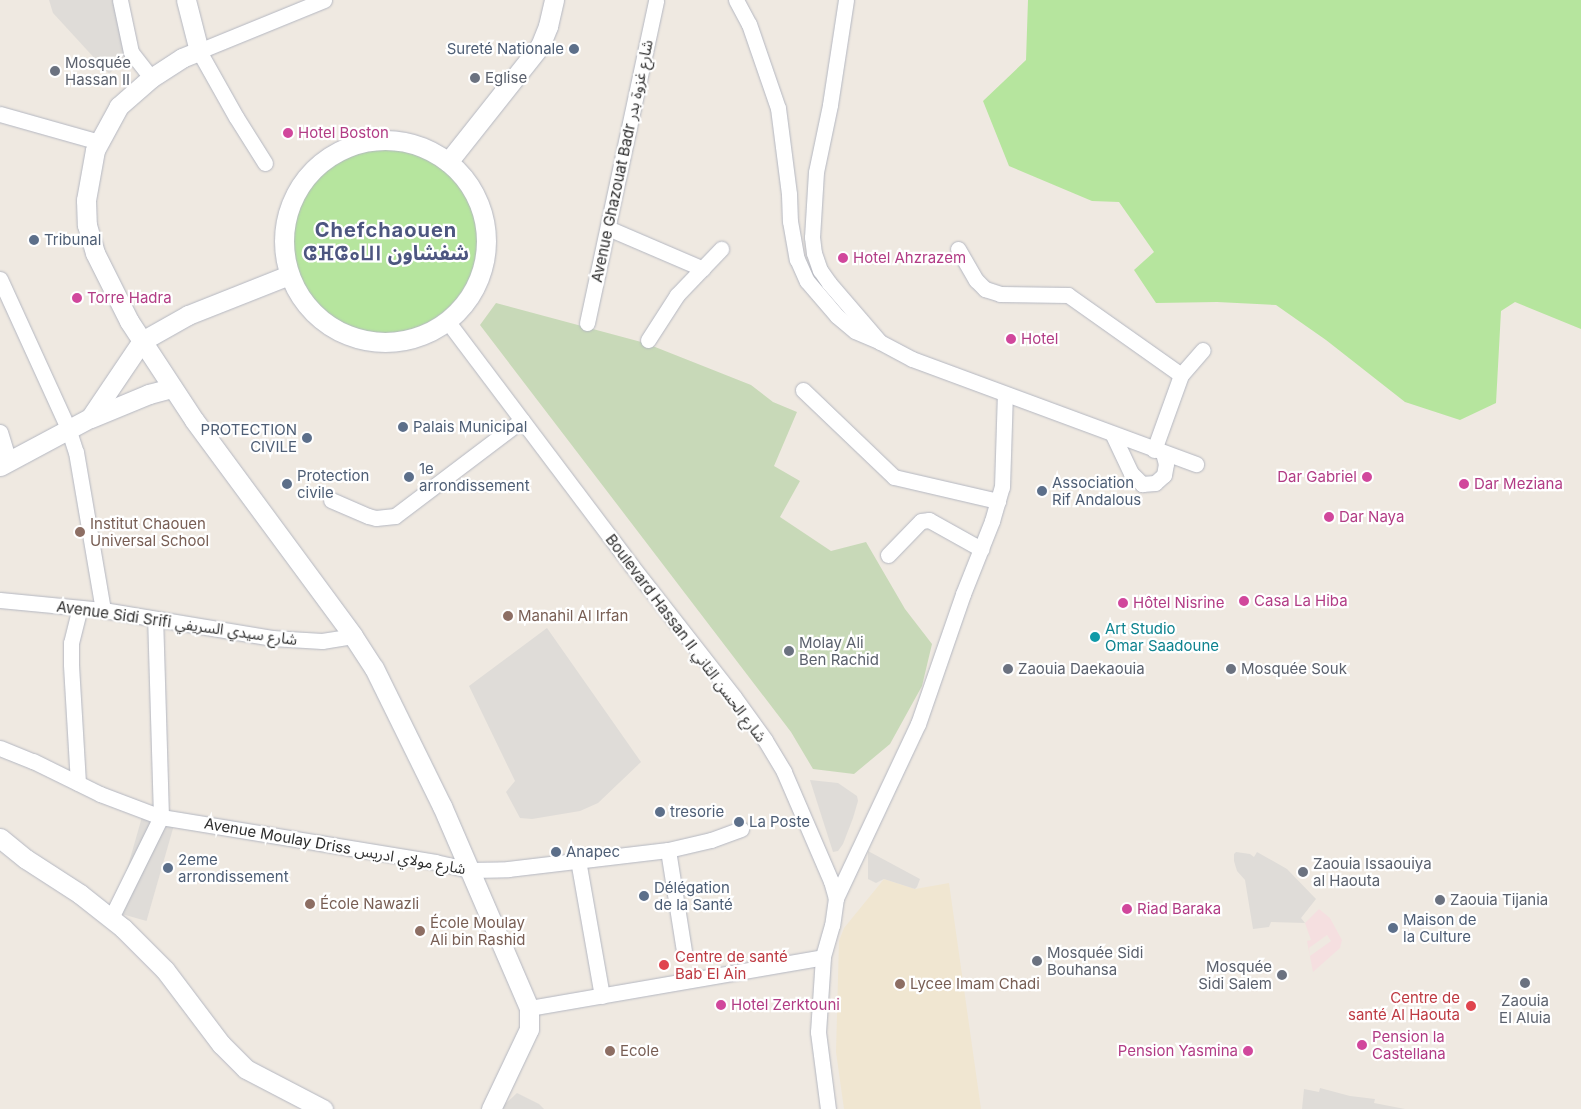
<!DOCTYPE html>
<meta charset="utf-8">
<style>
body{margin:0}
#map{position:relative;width:1581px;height:1109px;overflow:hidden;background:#efe9e1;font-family:Inter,"Noto Sans Arabic","Noto Sans Tifinagh",sans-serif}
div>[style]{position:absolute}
.education>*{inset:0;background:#f0e6d1}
.medical>*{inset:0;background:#f5dfe0}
.green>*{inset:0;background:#b6e59e}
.round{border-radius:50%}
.cemetery>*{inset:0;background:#c8d9b8}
.plaza>*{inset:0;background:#dfdcd8;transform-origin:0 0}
.roads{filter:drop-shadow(0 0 1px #b4b7c1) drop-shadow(0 0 1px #b4b7c1)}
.minor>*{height:15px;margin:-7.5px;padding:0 7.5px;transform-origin:7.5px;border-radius:7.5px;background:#fff}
.tertiary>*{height:19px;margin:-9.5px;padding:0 9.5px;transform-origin:9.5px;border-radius:9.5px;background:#fff}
.tertiary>.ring{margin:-9.5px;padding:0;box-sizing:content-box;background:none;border:19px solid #fff;border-radius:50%}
.dots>*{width:14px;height:14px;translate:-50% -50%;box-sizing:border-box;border:2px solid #fff;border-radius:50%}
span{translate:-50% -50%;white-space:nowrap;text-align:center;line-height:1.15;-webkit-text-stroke:4.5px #fff;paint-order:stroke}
.service-label{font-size:15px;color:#4e5e75}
.right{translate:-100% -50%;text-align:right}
.left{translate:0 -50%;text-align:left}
.worship-label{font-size:15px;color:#5b616d}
.hotel-label{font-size:15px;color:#b23c85}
.street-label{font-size:15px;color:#2e2e2e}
.education-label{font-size:15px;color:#785e54}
.culture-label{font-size:15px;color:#0d838f}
.health-label{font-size:15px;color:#be3a42}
.district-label{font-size:20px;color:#4d5680;font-weight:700;letter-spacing:1px}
</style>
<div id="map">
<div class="education">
<i style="clip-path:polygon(884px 879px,915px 889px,949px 883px,981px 1109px,844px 1109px,836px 1052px,839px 941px,844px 928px)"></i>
</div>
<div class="medical">
<i style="clip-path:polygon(evenodd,1319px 909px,1330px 918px,1342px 940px,1340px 948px,1313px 972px,1307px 941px,1311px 940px,1305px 923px,1319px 909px,1327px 935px,1331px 941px,1310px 956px,1309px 948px,1327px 935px)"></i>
</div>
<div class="green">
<i style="clip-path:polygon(1028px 0,1581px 0,1581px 329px,1515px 302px,1501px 311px,1496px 403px,1460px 420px,1405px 402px,1326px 340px,1276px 305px,1217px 302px,1156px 303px,1134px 270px,1154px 252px,1119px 202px,1092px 201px,1009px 166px,983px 101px,1026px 60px)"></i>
<i class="round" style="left:293px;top:149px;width:184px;height:184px"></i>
</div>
<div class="cemetery">
<i style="clip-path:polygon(496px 303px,645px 343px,751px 385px,773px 402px,797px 412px,774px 466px,800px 481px,780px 517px,831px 551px,866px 542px,905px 609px,932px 644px,922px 686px,890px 744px,854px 774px,813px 769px,791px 732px,480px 325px)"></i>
</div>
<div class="plaza">
<i style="clip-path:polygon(49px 0,120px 0,131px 52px,109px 74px,53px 13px)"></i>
<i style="clip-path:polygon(547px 628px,641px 762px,598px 803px,580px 811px,532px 819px,520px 818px,506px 792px,515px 781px,469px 686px)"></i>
<i style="clip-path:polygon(810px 780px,838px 783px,857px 796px,858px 801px,853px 818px,843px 844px,838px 851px,833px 852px)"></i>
<i style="left:144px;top:810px;width:33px;height:106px;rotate:16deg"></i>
<i style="clip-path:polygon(868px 851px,920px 879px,917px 887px,915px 889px,884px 879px,876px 883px,868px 879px)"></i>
<i style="clip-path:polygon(1236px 852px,1250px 854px,1254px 857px,1257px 852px,1287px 869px,1316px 899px,1301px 918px,1305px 923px,1271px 922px,1269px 927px,1253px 929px,1245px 880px,1237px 871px,1234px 861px,1234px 854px)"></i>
<i style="clip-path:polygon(1320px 1088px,1350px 1096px,1375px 1099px,1374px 1103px,1405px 1109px,1302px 1109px,1304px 1089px,1319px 1092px)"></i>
<i style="clip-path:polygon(517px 1093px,539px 1104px,544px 1109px,500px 1109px)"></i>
</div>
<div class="roads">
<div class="minor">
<i style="left:120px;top:0;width:53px;rotate:78.1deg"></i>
<i style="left:131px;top:52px;width:33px;rotate:52deg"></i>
<i style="left:736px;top:0;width:27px;rotate:62deg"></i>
<i style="left:749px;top:24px;width:89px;rotate:71deg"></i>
<i style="left:778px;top:108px;width:87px;rotate:82.7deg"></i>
<i style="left:789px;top:194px;width:27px;rotate:88deg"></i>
<i style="left:790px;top:221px;width:39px;rotate:80deg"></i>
<i style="left:797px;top:259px;width:24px;rotate:66deg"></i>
<i style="left:807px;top:281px;width:46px;rotate:49.4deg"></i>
<i style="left:837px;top:316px;width:23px;rotate:40deg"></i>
<i style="left:855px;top:331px;width:25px;rotate:23deg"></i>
<i style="left:846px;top:0;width:106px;rotate:98.7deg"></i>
<i style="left:830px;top:105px;width:68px;rotate:101.8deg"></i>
<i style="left:816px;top:172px;width:65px;rotate:93.5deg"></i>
<i style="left:812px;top:237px;width:16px;rotate:83deg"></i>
<i style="left:814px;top:253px;width:18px;rotate:71deg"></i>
<i style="left:820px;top:270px;width:16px;rotate:55deg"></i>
<i style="left:829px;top:283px;width:78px;rotate:49.2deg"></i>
<i style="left:880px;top:342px;width:36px;rotate:28deg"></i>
<i style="left:912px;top:359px;width:303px;rotate:20.3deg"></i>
<i style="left:0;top:114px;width:103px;rotate:15.8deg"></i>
<i style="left:265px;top:163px;width:54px;rotate:-122.2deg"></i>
<i style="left:236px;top:117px;width:76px;rotate:-119.3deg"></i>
<i style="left:199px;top:51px;width:135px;rotate:-22.2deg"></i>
<i style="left:608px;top:228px;width:103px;rotate:23.3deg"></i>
<i style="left:958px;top:249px;width:36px;rotate:60deg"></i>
<i style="left:976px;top:280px;width:13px;rotate:45deg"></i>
<i style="left:985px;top:289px;width:16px;rotate:18deg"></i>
<i style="left:1000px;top:294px;width:68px;rotate:0.8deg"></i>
<i style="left:1068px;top:295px;width:138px;rotate:35.3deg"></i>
<i style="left:0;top:279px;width:164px;rotate:65.5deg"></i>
<i style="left:68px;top:428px;width:25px;rotate:72deg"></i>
<i style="left:76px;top:452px;width:160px;rotate:80.3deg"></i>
<i style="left:448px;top:322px;width:304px;rotate:53deg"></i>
<i style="left:631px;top:565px;width:167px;rotate:52deg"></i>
<i style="left:734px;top:697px;width:53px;rotate:54.2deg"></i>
<i style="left:765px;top:740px;width:37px;rotate:59deg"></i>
<i style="left:784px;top:772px;width:119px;rotate:66.7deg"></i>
<i style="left:831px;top:881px;width:18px;rotate:74deg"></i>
<i style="left:836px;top:898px;width:27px;rotate:98deg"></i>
<i style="left:832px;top:925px;width:33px;rotate:106deg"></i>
<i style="left:823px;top:957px;width:75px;rotate:93.8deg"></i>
<i style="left:818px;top:1032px;width:78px;rotate:82.6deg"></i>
<i style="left:587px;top:323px;width:330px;rotate:-77.9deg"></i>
<i style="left:648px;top:340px;width:54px;rotate:-57.2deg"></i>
<i style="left:677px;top:295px;width:64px;rotate:-46.3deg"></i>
<i style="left:803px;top:390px;width:126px;rotate:43.7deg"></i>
<i style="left:894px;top:477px;width:107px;rotate:13deg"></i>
<i style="left:0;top:432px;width:31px;rotate:73deg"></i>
<i style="left:1113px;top:435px;width:42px;rotate:64.7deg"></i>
<i style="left:1131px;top:473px;width:16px;rotate:45deg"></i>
<i style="left:1142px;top:484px;width:13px;rotate:-4deg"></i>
<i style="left:1155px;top:483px;width:12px;rotate:-42deg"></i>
<i style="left:1164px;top:475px;width:11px;rotate:-80deg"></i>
<i style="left:1166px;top:464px;width:11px;rotate:-105deg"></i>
<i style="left:1154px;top:450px;width:80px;rotate:-70.2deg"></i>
<i style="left:1181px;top:375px;width:33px;rotate:-49deg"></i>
<i style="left:331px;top:500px;width:40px;rotate:23.4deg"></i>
<i style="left:368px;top:516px;width:8px;rotate:14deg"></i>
<i style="left:376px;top:518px;width:19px;rotate:-6deg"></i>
<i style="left:395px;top:516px;width:159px;rotate:-37.1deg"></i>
<i style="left:888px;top:555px;width:47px;rotate:-45.9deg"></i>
<i style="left:921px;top:521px;width:8px;rotate:-7deg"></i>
<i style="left:929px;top:520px;width:60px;rotate:29.1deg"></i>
<i style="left:0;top:600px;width:103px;rotate:5.5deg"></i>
<i style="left:103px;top:610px;width:171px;rotate:9.4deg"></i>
<i style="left:272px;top:638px;width:50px;rotate:3.4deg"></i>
<i style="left:322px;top:641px;width:31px;rotate:-9deg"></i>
<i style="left:0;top:748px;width:35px;rotate:22deg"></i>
<i style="left:33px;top:761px;width:75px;rotate:26.2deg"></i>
<i style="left:100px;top:794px;width:65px;rotate:20.7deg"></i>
<i style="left:161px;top:817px;width:278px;rotate:9.3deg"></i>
<i style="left:435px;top:862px;width:35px;rotate:13deg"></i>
<i style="left:469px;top:870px;width:39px;rotate:-1deg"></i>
<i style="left:508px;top:869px;width:161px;rotate:-6.8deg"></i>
<i style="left:668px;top:850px;width:44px;rotate:-13.1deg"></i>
<i style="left:711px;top:840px;width:32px;rotate:-20deg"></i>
<i style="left:78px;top:783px;width:119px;rotate:-93.4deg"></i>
<i style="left:71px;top:664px;width:21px;rotate:-90deg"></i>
<i style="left:71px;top:643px;width:36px;rotate:-76deg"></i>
<i style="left:668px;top:850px;width:102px;rotate:81deg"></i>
<i style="left:578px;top:860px;width:138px;rotate:80deg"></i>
<i style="left:836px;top:898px;width:192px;rotate:-64.8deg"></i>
<i style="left:918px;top:724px;width:138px;rotate:-70.9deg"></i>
<i style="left:963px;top:594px;width:79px;rotate:-68.3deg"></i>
<i style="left:992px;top:521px;width:35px;rotate:-74deg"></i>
<i style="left:1002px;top:487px;width:93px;rotate:-88.2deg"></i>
<i style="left:111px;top:918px;width:113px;rotate:-63.7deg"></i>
<i style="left:161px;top:817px;width:197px;rotate:-91.7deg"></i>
<i style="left:529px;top:1008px;width:298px;rotate:-9.8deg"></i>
</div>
<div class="tertiary">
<i style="left:186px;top:0;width:53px;rotate:75.7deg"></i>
<i style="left:199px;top:51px;width:18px;rotate:158deg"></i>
<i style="left:182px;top:58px;width:37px;rotate:147deg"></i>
<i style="left:151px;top:78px;width:43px;rotate:138.8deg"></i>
<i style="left:119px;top:106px;width:50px;rotate:118.6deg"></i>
<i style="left:95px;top:150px;width:51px;rotate:100.2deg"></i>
<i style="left:86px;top:200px;width:25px;rotate:88deg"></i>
<i style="left:87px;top:225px;width:29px;rotate:74deg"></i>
<i style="left:95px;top:253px;width:76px;rotate:63.4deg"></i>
<i style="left:129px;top:321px;width:118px;rotate:56.7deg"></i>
<i style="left:194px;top:420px;width:268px;rotate:53.6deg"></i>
<i style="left:353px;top:636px;width:38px;rotate:57deg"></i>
<i style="left:374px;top:668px;width:154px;rotate:63.8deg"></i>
<i style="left:442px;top:806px;width:220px;rotate:66.7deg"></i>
<i style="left:529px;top:1008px;width:21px;rotate:90deg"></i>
<i style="left:529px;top:1029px;width:89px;rotate:115.4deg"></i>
<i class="ring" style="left:284px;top:140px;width:183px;height:183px"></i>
<i style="left:448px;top:162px;width:148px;rotate:-51.6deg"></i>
<i style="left:540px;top:46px;width:22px;rotate:-68deg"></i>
<i style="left:548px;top:26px;width:27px;rotate:-77deg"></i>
<i style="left:91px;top:418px;width:63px;rotate:-22.5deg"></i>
<i style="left:149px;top:394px;width:24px;rotate:-15deg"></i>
<i style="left:0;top:466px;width:102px;rotate:-28.1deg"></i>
<i style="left:90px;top:418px;width:93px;rotate:-56deg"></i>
<i style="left:142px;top:341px;width:53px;rotate:-29.5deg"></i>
<i style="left:188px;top:315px;width:109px;rotate:-21.6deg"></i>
<i style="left:0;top:838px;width:33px;rotate:39deg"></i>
<i style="left:26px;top:859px;width:64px;rotate:32.9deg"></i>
<i style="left:80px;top:894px;width:55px;rotate:38.3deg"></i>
<i style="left:123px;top:928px;width:59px;rotate:45deg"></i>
<i style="left:165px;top:970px;width:93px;rotate:52.9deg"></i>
<i style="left:221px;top:1044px;width:35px;rotate:45deg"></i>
<i style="left:246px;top:1069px;width:87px;rotate:27.5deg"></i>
</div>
</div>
<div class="dots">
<i style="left:574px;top:49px;background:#5c6f8a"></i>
<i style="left:55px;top:71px;background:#6b7280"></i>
<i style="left:475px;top:78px;background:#6b7280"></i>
<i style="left:288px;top:133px;background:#d1479c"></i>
<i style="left:34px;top:240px;background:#5c6f8a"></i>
<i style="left:843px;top:258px;background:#d1479c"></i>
<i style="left:77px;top:298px;background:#d1479c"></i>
<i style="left:1011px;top:339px;background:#d1479c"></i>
<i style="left:403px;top:427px;background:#5c6f8a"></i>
<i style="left:307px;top:438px;background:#5c6f8a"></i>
<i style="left:409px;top:477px;background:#5c6f8a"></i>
<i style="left:1367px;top:477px;background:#d1479c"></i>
<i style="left:287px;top:484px;background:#5c6f8a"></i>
<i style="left:1464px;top:484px;background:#d1479c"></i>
<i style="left:1042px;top:491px;background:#5c6f8a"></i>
<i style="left:1329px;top:517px;background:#d1479c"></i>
<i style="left:80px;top:532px;background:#8d6e63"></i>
<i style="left:1244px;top:601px;background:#d1479c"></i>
<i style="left:1123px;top:603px;background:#d1479c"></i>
<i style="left:508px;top:616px;background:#8d6e63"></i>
<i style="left:1095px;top:637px;background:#0f9aa8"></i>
<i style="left:789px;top:651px;background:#6b7280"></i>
<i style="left:1008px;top:669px;background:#6b7280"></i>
<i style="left:1231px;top:669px;background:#6b7280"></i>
<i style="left:660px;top:812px;background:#5c6f8a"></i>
<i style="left:739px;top:822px;background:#5c6f8a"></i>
<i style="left:556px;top:852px;background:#5c6f8a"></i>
<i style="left:168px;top:868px;background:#5c6f8a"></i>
<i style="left:1303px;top:872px;background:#6b7280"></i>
<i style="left:644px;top:896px;background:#5c6f8a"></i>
<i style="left:1440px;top:900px;background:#6b7280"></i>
<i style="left:310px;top:904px;background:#8d6e63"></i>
<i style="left:1127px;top:909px;background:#d1479c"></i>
<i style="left:1393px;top:928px;background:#5c6f8a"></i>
<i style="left:420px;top:931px;background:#8d6e63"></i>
<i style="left:1037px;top:961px;background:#6b7280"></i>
<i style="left:664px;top:965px;background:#e0444e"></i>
<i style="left:1282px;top:975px;background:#6b7280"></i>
<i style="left:1525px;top:983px;background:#6b7280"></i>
<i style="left:900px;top:984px;background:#8d6e63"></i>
<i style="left:721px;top:1005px;background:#d1479c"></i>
<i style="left:1471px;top:1006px;background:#e0444e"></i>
<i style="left:1362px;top:1045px;background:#d1479c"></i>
<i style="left:610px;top:1051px;background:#8d6e63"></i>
<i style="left:1248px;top:1051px;background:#d1479c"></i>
</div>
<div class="service-label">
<span class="right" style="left:564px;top:49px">Sureté Nationale</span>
<span class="left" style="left:44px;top:240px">Tribunal</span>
<span class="left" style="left:413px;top:427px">Palais Municipal</span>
<span class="right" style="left:297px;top:438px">PROTECTION<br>CIVILE</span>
<span class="left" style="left:419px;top:477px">1e<br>arrondissement</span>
<span class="left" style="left:297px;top:484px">Protection<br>civile</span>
<span class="left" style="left:1052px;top:491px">Association<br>Rif Andalous</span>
<span class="left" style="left:670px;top:812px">tresorie</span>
<span class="left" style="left:749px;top:822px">La Poste</span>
<span class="left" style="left:566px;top:852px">Anapec</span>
<span class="left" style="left:178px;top:868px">2eme<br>arrondissement</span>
<span class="left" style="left:654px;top:896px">Délégation<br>de la Santé</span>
<span class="left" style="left:1403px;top:928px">Maison de<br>la Culture</span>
</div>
<div class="worship-label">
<span class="left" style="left:65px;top:71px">Mosquée<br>Hassan II</span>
<span class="left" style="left:485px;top:78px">Eglise</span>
<span class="left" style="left:799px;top:651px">Molay Ali<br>Ben Rachid</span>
<span class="left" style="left:1018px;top:669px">Zaouia Daekaouia</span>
<span class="left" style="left:1241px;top:669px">Mosquée Souk</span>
<span class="left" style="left:1313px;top:872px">Zaouia Issaouiya<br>al Haouta</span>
<span class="left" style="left:1450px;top:900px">Zaouia Tijania</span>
<span class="left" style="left:1047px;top:961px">Mosquée Sidi<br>Bouhansa</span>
<span class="right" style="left:1272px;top:975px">Mosquée<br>Sidi Salem</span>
<span style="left:1525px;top:1009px">Zaouia<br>El Aluia</span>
</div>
<div class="hotel-label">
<span class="left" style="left:298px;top:133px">Hotel Boston</span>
<span class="left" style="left:853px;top:258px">Hotel Ahzrazem</span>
<span class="left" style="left:87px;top:298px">Torre Hadra</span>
<span class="left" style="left:1021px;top:339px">Hotel</span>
<span class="right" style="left:1357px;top:477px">Dar Gabriel</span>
<span class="left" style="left:1474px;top:484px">Dar Meziana</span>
<span class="left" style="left:1339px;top:517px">Dar Naya</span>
<span class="left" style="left:1254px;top:601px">Casa La Hiba</span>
<span class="left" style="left:1133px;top:603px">Hôtel Nisrine</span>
<span class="left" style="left:1137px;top:909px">Riad Baraka</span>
<span class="left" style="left:731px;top:1005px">Hotel Zerktouni</span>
<span class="left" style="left:1372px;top:1045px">Pension la<br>Castellana</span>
<span class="right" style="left:1238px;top:1051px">Pension Yasmina</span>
</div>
<div class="street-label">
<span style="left:622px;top:161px;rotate:-78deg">Avenue Ghazouat Badr شارع غزوة بدر</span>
<span style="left:177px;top:623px;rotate:8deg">Avenue Sidi Srifi شارع سيدي السريفي</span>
<span style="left:686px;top:638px;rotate:53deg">Boulevard Hassan II شارع الحسن الثاني</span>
<span style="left:335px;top:846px;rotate:10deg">Avenue Moulay Driss شارع مولاي ادريس</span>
</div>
<div class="education-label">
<span class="left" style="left:90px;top:532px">Institut Chaouen<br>Universal School</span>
<span class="left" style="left:518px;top:616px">Manahil Al Irfan</span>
<span class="left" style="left:320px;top:904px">École Nawazli</span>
<span class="left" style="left:430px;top:931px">École Moulay<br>Ali bin Rashid</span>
<span class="left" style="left:910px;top:984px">Lycee Imam Chadi</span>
<span class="left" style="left:620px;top:1051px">Ecole</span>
</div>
<div class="culture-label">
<span class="left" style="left:1105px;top:637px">Art Studio<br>Omar Saadoune</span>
</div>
<div class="health-label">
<span class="left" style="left:675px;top:965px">Centre de santé<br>Bab El Ain</span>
<span class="right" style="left:1460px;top:1006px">Centre de<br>santé Al Haouta</span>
</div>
<div class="district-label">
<span style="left:386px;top:242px">Chefchaouen<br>ⵛⴼⵛⴰⵡⵏ شفشاون</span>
</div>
</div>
